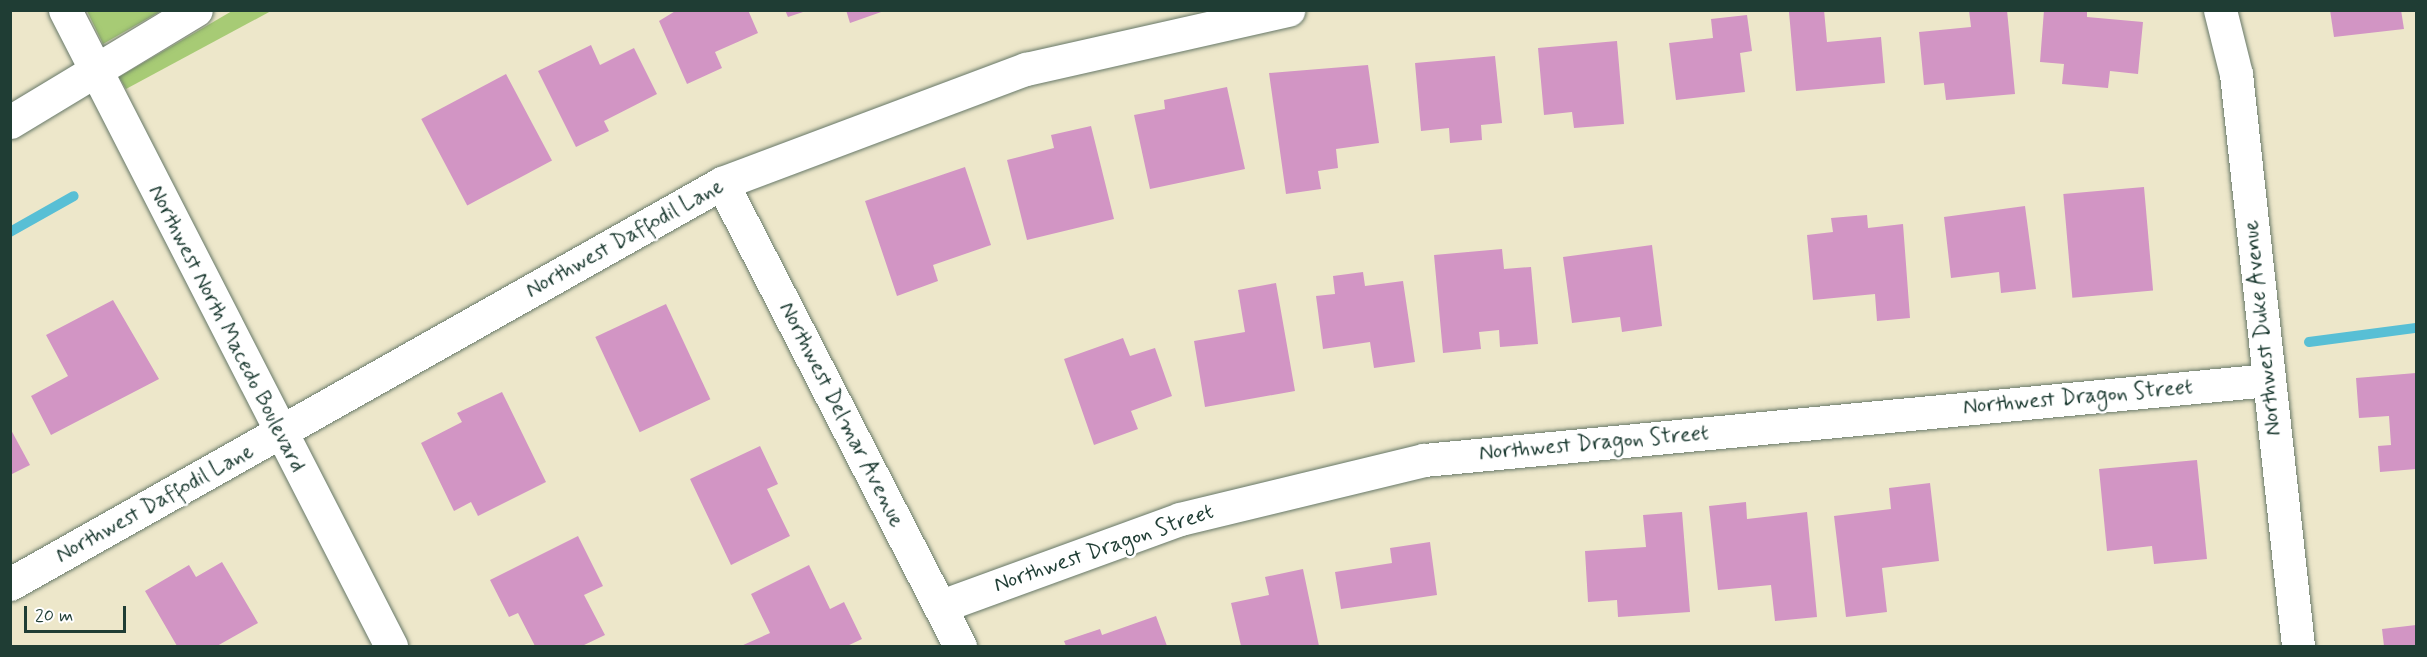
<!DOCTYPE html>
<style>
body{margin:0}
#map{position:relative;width:2427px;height:657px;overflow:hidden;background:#ede7ca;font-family:Mynerve,sans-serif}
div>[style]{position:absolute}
.green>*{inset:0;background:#a7cb75}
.stream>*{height:10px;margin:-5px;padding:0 5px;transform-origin:5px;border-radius:5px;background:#58bfd5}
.building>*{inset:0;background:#d295c4;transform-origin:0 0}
.roads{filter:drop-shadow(0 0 2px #677868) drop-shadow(0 0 2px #677868)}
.minor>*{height:33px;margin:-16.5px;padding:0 16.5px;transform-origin:16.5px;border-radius:16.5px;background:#fff}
span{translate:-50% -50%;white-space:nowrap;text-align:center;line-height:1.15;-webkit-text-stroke:5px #fff;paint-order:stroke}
.street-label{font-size:22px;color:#1f3d34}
.frame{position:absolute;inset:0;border:12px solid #1f3d34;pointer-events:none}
.scale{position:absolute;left:24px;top:606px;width:102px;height:27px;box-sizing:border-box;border:3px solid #1f3d34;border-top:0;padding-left:8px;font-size:18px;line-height:21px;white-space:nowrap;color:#1f3d34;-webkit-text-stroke:4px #fff;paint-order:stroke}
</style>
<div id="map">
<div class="green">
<i style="clip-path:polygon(87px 11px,161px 11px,103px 44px)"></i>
<i style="clip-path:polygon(232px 11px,271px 11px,126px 89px,119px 77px)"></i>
</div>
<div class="stream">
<i style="left:10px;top:232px;width:73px;rotate:-29.4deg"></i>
<i style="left:2309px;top:342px;width:108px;rotate:-7.5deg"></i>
</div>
<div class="building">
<i style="clip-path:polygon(677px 10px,748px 10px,758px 33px,715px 52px,722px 68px,687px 84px,659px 21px)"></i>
<i style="clip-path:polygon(785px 10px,806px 10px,806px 11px,788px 17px)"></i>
<i style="clip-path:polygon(846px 10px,884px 10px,884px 11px,850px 23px)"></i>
<i style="clip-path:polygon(1809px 10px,1824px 10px,1827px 42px,1881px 37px,1885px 83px,1796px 91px,1789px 12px)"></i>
<i style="clip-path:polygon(1969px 10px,2007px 10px,2015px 94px,1946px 100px,1944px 83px,1924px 85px,1919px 32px,1971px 27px)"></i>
<i style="clip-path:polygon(2044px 10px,2087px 10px,2087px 17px,2143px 22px,2138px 74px,2110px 71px,2108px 88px,2062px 84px,2064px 64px,2040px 62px)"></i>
<i style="clip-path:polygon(2330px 10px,2401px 10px,2404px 29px,2334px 37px)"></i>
<i style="clip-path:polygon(1747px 15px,1752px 51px,1740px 53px,1745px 92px,1676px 100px,1669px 43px,1713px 38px,1711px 19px)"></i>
<i style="clip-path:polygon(1617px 41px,1624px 124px,1574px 128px,1572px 112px,1544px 115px,1538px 48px)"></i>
<i style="clip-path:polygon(591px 45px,600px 65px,634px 48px,657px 94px,604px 121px,609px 131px,576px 147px,538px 71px)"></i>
<i style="clip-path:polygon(1495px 56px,1502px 123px,1481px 125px,1482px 140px,1450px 143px,1449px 128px,1421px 131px,1415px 63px)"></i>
<i style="clip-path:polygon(1368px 65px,1379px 143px,1336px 149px,1338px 168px,1318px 171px,1321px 189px,1286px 194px,1269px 73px)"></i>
<i style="left:506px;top:74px;width:98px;height:96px;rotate:62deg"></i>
<i style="clip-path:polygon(1227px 87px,1245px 169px,1150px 189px,1134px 115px,1165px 109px,1164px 100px)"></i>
<i style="clip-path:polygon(1091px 126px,1114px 219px,1027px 240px,1007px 160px,1054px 148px,1051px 135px)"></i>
<i style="clip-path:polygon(965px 167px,991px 245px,933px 265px,938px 281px,897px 296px,865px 201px)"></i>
<i style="left:2144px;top:187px;width:104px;height:81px;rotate:85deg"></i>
<i style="clip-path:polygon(2025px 206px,2036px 289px,2001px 293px,1999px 272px,1951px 278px,1944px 217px)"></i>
<i style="clip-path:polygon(1867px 215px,1868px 228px,1903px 224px,1910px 318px,1877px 321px,1875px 294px,1813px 300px,1807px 235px,1833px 232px,1831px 218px)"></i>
<i style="clip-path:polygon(1652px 245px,1662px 326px,1622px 332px,1620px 317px,1572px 323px,1563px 257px)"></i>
<i style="clip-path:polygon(1502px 249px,1504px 269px,1531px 267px,1538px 344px,1500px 347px,1499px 330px,1479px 332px,1481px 349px,1443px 353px,1434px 255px)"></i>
<i style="clip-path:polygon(1363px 272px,1365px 286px,1403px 281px,1415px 362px,1374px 368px,1370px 342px,1323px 349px,1316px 296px,1335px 294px,1333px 276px)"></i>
<i style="clip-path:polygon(1276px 283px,1295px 391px,1205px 407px,1194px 341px,1245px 332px,1238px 290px)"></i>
<i style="clip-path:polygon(113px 300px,159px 379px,51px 435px,31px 396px,68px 376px,46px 335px)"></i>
<i style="left:666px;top:304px;width:105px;height:78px;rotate:65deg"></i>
<i style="clip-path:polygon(1123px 338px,1130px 356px,1155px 348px,1172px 396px,1131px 411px,1138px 429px,1094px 445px,1064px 359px)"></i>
<i style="clip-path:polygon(2416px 373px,2416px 469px,2380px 472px,2378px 446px,2391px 445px,2389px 416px,2359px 418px,2356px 378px)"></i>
<i style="clip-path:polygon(502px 392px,546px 482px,478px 516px,471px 502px,454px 511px,421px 443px,462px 422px,457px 413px)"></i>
<i style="clip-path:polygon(10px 428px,30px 465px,10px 475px)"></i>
<i style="clip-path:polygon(760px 446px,778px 484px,767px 489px,790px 536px,731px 565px,690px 479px)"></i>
<i style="clip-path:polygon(2197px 460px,2207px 559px,2154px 564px,2152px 546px,2107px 551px,2099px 469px)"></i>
<i style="clip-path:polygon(1930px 483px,1939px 561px,1882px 568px,1887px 612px,1846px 617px,1834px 516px,1891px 509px,1889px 488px)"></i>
<i style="clip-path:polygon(1746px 502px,1747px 519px,1807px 512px,1817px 617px,1775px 621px,1771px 585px,1718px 590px,1709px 506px)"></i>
<i style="clip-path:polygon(1682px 512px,1690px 612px,1618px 617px,1617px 600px,1588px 602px,1585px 551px,1646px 547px,1643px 515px)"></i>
<i style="clip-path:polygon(578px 536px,603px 586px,584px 595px,605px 635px,582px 646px,535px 646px,518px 613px,509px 617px,490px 580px)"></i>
<i style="clip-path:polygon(1430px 542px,1437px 595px,1341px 609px,1335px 572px,1392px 563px,1390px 548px)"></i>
<i style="clip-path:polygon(222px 562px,258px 623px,217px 646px,177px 646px,145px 591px,189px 565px,196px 577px)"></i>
<i style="clip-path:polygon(809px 565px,830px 609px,844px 602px,862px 639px,847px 646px,741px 646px,770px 633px,751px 594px)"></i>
<i style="clip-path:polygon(1303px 569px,1319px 646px,1241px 646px,1231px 603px,1269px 595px,1265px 577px)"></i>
<i style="clip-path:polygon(1156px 616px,1167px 646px,1066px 646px,1064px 641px,1100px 629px,1102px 635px)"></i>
<i style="clip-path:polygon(2416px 625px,2416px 646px,2384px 646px,2382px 629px)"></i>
</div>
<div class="roads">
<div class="minor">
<i style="left:65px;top:10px;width:715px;rotate:62.86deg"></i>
<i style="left:2220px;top:10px;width:66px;rotate:76deg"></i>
<i style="left:2236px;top:74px;width:575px;rotate:83.81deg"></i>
<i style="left:10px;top:122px;width:217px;rotate:-31.1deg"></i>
<i style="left:722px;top:183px;width:521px;rotate:62.8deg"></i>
<i style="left:10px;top:584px;width:817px;rotate:-29.39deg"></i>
<i style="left:722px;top:183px;width:325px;rotate:-20.6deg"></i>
<i style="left:1026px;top:69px;width:269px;rotate:-12.7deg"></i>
<i style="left:941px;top:606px;width:254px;rotate:-20deg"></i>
<i style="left:1180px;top:519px;width:251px;rotate:-13.6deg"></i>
<i style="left:1424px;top:460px;width:848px;rotate:-5.41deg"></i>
</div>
</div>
<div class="street-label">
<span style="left:625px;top:239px;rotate:-29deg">Northwest Daffodil Lane</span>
<span style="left:2263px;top:328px;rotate:-96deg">Northwest Duke Avenue</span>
<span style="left:226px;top:329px;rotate:63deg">Northwest North Macedo Boulevard</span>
<span style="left:2078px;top:398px;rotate:-5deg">Northwest Dragon Street</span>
<span style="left:841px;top:415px;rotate:63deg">Northwest Delmar Avenue</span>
<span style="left:1594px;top:444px;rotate:-5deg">Northwest Dragon Street</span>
<span style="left:155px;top:504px;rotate:-29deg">Northwest Daffodil Lane</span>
<span style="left:1104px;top:549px;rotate:-19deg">Northwest Dragon Street</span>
</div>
<div class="frame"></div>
<div class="scale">20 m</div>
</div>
